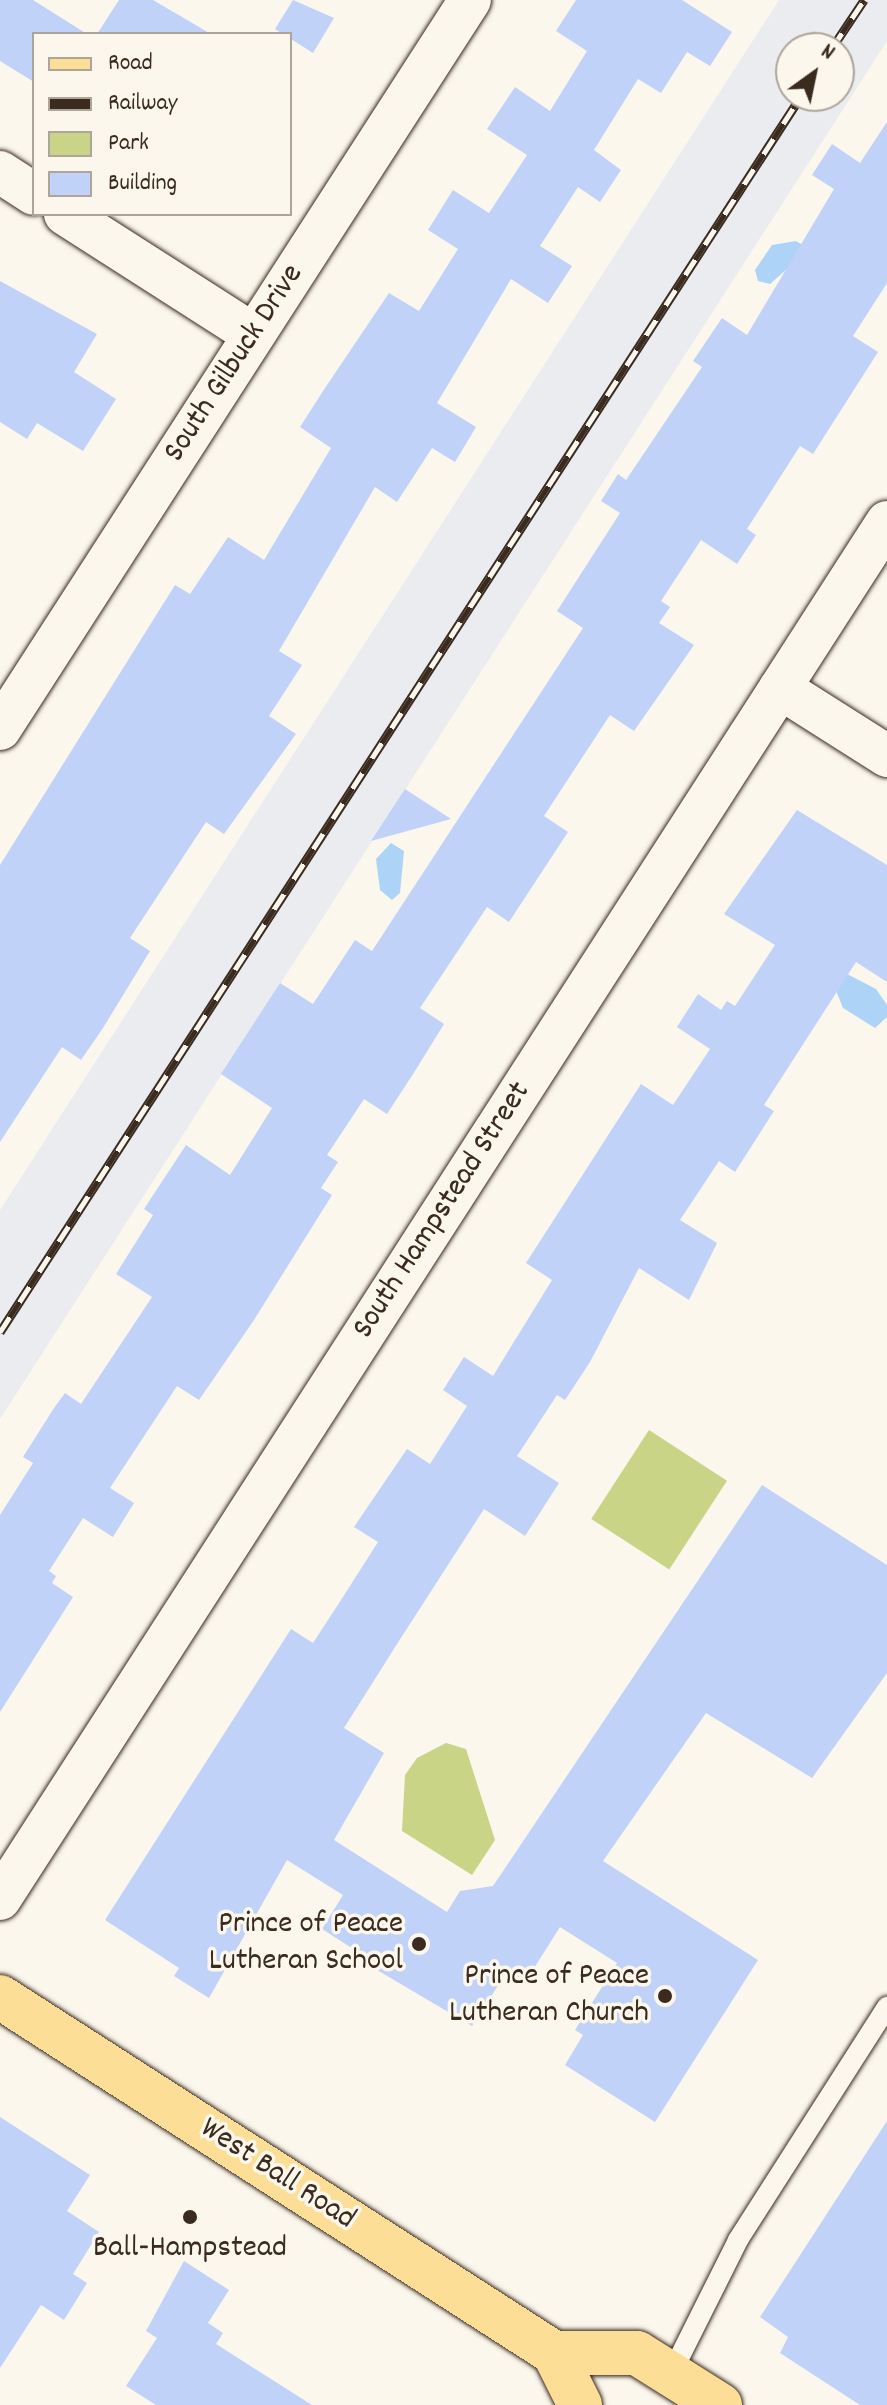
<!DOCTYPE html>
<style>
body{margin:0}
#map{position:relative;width:887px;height:2405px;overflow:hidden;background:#fbf7ec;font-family:Dekko,sans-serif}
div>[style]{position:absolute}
.built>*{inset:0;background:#eaecf0}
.green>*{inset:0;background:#c9d487;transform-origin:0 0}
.water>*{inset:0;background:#add4f7}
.building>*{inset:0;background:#c1d2f8}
.roads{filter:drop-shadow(0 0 2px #3b2a1e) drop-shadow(0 0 2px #3b2a1e)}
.lane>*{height:20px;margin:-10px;padding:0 10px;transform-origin:10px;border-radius:10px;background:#fbf7ec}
.street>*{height:42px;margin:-21px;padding:0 21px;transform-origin:21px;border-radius:21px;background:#fbf7ec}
.primary>*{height:44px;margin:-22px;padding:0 22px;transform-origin:22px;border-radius:22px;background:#fdde96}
.rail>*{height:9px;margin-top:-4.5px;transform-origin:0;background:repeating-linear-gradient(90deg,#fbf7ec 0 18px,#3b2a1e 0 36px);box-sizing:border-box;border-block:2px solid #3b2a1e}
.dots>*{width:22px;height:22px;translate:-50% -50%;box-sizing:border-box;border:4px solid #fbf7ec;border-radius:50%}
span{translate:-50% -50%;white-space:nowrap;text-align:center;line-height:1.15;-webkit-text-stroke:7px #fbf7ec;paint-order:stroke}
.street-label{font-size:32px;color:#3b2a1e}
.poi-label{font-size:32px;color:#3b2a1e}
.right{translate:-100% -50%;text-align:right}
.legend{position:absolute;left:32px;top:32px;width:260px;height:184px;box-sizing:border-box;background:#fbf7ec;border:2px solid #aea59a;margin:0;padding:10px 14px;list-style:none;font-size:24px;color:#3b2a1e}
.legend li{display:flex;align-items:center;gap:16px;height:40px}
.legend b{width:40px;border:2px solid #aea59a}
.north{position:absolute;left:775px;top:32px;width:80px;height:80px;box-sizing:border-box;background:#fbf7ec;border:2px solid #aea59a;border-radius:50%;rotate:33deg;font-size:22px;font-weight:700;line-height:32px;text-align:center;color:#3b2a1e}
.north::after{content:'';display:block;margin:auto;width:28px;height:36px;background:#3b2a1e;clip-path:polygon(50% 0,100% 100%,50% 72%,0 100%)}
</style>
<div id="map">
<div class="built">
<i style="clip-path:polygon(evenodd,779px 0,887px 0,887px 41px,0 1419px,0 1210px,779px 0,791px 48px,839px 48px,839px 96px,791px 96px,791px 48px)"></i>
</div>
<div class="green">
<i style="left:649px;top:1430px;width:93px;height:106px;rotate:33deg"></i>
<i style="clip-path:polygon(446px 1743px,466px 1749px,495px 1840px,472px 1875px,402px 1831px,405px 1775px,417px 1758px)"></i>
</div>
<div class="water">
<i style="clip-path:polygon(796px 241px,806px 247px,787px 269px,770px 284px,758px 281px,755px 270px,772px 245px)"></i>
<i style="clip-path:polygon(391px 843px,404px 851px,400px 893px,392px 900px,380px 890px,376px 859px)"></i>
<i style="clip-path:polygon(845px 973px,876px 989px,887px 1005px,887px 1017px,875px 1028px,843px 1008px,833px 983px)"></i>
</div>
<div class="building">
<i style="clip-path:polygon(0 0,33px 0,87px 34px,34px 34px,34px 82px,0 61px)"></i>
<i style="clip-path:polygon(119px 0,153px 0,211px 34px,97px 34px)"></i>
<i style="clip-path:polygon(293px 0,334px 18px,313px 53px,275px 29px)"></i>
<i style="clip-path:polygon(576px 0,682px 0,732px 32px,710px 66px,687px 52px,661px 93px,638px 79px,594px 150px,621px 170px,600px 202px,578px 187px,540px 246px,572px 266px,548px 303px,511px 279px,437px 403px,476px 427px,455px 462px,432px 448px,397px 502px,375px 487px,279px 651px,302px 665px,269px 716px,296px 734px,224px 834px,206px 822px,130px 938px,150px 951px,103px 1028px,81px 1060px,62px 1047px,0 1142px,0 865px,175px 585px,190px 594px,228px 537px,264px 560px,331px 448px,300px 427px,325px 388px,389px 293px,419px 311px,458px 249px,428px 230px,453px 190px,489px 213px,527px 155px,487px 129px,515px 87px,550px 111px,587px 51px,556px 31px)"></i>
<i style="clip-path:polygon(887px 122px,887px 283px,853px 336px,878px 352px,813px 454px,800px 446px,747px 529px,756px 535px,737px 564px,701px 540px,661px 601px,670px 607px,659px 623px,694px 645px,634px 731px,610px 715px,544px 816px,568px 832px,509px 922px,487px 907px,420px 1008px,444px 1024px,415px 1071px,387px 1114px,364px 1099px,327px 1155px,338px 1162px,321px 1188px,332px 1195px,254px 1320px,199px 1400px,177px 1386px,110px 1488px,134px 1503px,113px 1537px,83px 1518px,49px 1571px,56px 1576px,52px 1583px,73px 1597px,0 1712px,0 1515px,33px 1463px,23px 1457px,54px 1408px,65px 1393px,81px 1404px,152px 1297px,116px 1274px,153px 1215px,144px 1209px,186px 1145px,230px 1175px,272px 1108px,221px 1074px,280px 983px,313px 1004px,355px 940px,372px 951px,583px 628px,557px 611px,620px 513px,601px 501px,618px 474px,626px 480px,702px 367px,693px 361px,722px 318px,747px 335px,834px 189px,812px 175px,832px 144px,860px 163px)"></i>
<i style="clip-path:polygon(0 281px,97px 334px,74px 372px,116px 399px,83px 451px,37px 423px,27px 439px,0 422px)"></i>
<i style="clip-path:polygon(405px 789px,451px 819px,371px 841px)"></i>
<i style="clip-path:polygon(797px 810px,887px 865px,887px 982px,856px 962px,764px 1105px,774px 1111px,735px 1172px,719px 1161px,680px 1220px,717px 1243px,689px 1300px,639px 1268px,590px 1362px,565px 1400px,557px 1395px,517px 1456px,559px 1483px,525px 1536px,484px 1509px,397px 1644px,344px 1728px,384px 1753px,334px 1840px,447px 1912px,460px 1891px,493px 1886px,762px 1485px,887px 1565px,887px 1673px,812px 1778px,706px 1713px,603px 1861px,758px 1960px,655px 2122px,565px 2065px,583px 2035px,575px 2030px,617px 1963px,560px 1927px,524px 1984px,506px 1973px,472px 2026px,355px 1957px,358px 1952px,322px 1929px,343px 1895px,287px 1860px,209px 1998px,174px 1976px,179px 1968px,105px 1920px,291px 1629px,313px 1643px,341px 1600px,378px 1542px,354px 1527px,407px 1449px,430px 1464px,467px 1406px,443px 1390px,464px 1357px,493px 1376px,552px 1280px,526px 1263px,641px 1084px,673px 1105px,710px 1049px,677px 1027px,698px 994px,721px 1010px,727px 1001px,735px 1006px,775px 945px,724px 914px)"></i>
<i style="clip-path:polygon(0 2117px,90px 2175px,67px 2211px,99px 2232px,73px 2274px,87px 2283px,64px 2320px,41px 2305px,0 2368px)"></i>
<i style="clip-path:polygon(887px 2121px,887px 2405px,860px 2405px,780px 2353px,788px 2337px,760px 2317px)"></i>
<i style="clip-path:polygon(184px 2261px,229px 2290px,208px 2323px,223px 2333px,216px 2344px,312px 2405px,156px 2405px,126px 2386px,157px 2338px,146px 2331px)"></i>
</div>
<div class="roads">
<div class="lane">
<i style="left:671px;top:2374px;width:150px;rotate:-63.4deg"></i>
<i style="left:738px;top:2240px;width:277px;rotate:-57.4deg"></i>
</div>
<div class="street">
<i style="left:0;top:172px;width:40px;rotate:32.9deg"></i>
<i style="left:65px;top:214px;width:224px;rotate:32.6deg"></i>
<i style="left:780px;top:688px;width:127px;rotate:32.4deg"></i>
<i style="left:0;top:729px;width:867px;rotate:-57.19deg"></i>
<i style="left:0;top:1899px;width:1638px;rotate:-57.21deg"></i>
</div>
<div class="primary">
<i style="left:0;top:1997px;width:659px;rotate:32.72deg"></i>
<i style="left:554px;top:2353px;width:58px;rotate:63.4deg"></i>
<i style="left:554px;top:2353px;width:83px"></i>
<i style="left:637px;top:2353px;width:98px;rotate:32.1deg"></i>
</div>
</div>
<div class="rail">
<i style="left:832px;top:48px;width:58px;rotate:-56.3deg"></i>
<i style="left:0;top:1332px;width:1473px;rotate:-57.05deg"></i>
</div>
<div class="dots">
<i style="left:419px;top:1944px;background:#3b2a1e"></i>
<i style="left:665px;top:1996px;background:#3b2a1e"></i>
<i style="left:190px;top:2217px;background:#3b2a1e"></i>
</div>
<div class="street-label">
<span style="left:235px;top:364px;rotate:-57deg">South Gilbuck Drive</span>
<span style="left:443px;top:1211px;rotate:-57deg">South Hampstead Street</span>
<span style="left:277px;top:2175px;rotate:33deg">West Ball Road</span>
</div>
<div class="poi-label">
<span class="right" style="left:403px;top:1944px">Prince of Peace<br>Lutheran School</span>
<span class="right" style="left:649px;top:1996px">Prince of Peace<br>Lutheran Church</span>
<span style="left:190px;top:2249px">Ball-Hampstead</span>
</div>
<ul class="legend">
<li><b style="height:10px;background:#fdde96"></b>Road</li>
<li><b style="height:10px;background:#3b2a1e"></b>Railway</li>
<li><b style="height:22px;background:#c9d487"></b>Park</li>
<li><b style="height:22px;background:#c1d2f8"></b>Building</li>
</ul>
<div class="north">N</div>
</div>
